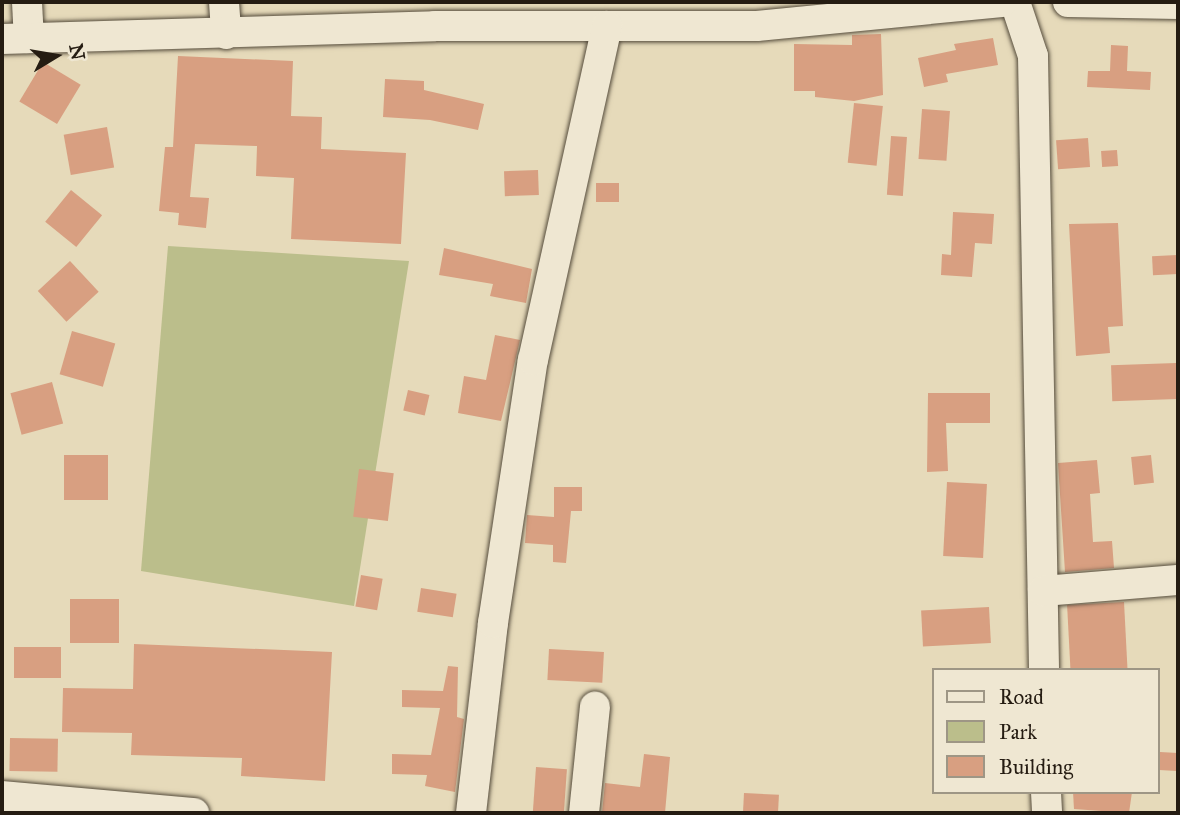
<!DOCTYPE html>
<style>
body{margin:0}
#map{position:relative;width:1180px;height:815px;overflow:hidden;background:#e6daba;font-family:"IM FELL Great Primer",serif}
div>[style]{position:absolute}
.green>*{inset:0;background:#bbbe8b}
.building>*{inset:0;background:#d89f81;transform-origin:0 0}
.roads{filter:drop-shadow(0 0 2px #554c3c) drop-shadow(0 0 2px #554c3c)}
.minor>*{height:30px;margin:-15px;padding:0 15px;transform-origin:15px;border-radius:15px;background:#efe7d2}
span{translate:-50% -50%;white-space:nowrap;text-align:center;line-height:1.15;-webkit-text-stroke:6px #efe7d2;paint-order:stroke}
.frame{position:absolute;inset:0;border:4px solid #251c12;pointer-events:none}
.legend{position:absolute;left:932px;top:668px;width:228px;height:126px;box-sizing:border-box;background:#efe7d2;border:2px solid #9e9685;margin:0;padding:9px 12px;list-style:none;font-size:21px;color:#251c12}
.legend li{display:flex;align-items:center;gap:14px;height:35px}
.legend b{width:35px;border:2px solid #9e9685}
.north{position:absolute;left:21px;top:21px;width:70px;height:70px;-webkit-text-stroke:5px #efe7d2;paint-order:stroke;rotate:79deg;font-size:19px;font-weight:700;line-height:28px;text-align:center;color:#251c12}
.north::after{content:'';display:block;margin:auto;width:24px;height:32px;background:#251c12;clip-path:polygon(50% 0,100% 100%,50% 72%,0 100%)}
</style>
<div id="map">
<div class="green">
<i style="clip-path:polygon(168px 246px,409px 261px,354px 606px,141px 571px)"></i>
</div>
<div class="building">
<i style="clip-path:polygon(881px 34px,883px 95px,854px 101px,815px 97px,815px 91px,794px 91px,794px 44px,852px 45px,852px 35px)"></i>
<i style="clip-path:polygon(993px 38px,998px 65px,946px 74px,948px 82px,924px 87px,918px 58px,956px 50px,954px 44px)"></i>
<i style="clip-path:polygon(1111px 45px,1128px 46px,1127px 71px,1151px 72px,1150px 90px,1087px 87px,1088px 71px,1110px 71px)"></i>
<i style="clip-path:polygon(178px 56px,293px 61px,291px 116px,322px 117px,321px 149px,406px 153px,401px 244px,291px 239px,294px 178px,256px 176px,257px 146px,195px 144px,190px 197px,209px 198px,206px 228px,178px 225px,179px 213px,159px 211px,165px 147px,173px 147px)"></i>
<i style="left:43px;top:62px;width:44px;height:46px;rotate:31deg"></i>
<i style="clip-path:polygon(385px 79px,424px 81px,424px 90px,484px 104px,478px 130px,430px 120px,383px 117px)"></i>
<i style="left:854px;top:103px;width:29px;height:60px;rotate:6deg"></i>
<i style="left:922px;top:109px;width:28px;height:50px;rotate:4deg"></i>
<i style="left:107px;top:127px;width:41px;height:44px;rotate:80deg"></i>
<i style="left:891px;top:136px;width:16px;height:59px;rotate:4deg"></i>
<i style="left:1088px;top:138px;width:29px;height:32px;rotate:86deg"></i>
<i style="left:1117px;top:150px;width:16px;height:16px;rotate:86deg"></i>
<i style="left:538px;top:170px;width:25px;height:34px;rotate:88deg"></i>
<i style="left:596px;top:183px;width:23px;height:19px"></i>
<i style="left:71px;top:190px;width:40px;height:41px;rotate:39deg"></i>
<i style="clip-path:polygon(953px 212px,994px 214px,992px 244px,975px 243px,972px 277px,941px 275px,942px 254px,951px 255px)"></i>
<i style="clip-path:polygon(1118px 223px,1123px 326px,1108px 327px,1110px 353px,1076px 356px,1069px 224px)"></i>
<i style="clip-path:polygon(444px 248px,532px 269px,526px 303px,490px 296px,493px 284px,439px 275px)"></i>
<i style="left:1177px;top:255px;width:19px;height:25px;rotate:87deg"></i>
<i style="left:70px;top:261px;width:42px;height:44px;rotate:47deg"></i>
<i style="left:72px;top:331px;width:45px;height:45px;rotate:16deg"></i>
<i style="clip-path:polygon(495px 335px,520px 340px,501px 421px,458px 413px,464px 376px,486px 380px)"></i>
<i style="left:1176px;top:363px;width:36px;height:65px;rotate:88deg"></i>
<i style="left:52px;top:382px;width:43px;height:43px;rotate:75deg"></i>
<i style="left:408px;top:390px;width:22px;height:21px;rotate:13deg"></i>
<i style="clip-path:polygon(928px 393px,990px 393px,990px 423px,946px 423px,948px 471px,927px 472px)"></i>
<i style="left:64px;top:455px;width:44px;height:45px"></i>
<i style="left:1151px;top:455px;width:28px;height:20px;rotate:84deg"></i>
<i style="clip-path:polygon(1097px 460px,1100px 493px,1090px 494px,1093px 542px,1112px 541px,1114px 568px,1065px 572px,1058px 463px)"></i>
<i style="left:359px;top:469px;width:35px;height:48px;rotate:7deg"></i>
<i style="left:947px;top:482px;width:40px;height:74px;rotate:3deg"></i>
<i style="clip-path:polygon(554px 487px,582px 487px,582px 511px,571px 511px,566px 563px,553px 562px,553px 545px,525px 543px,527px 515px,554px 517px)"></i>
<i style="left:361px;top:575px;width:22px;height:32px;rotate:10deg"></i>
<i style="left:421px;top:588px;width:36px;height:24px;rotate:9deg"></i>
<i style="left:70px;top:599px;width:49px;height:44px"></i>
<i style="left:1124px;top:602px;width:68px;height:57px;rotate:87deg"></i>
<i style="left:989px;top:607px;width:36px;height:68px;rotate:87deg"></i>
<i style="clip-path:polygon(134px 644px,332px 652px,325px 781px,241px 776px,242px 758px,131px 755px,132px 733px,62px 732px,63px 688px,133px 689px)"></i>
<i style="left:14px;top:647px;width:47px;height:31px"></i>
<i style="left:549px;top:649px;width:55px;height:31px;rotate:3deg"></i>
<i style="clip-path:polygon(448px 666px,458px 667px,457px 717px,464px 719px,455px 792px,425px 786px,427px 775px,392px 774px,392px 754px,431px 755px,440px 708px,402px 707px,402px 690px,443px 691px)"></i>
<i style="left:10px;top:738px;width:48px;height:33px;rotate:1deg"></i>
<i style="left:1160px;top:752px;width:18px;height:18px;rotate:3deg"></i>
<i style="clip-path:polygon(644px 754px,670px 757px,665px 813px,602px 813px,605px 783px,640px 787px)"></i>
<i style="left:536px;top:767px;width:31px;height:46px;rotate:4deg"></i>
<i style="clip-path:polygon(1073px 792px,1132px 792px,1129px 813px,1074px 809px)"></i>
<i style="left:744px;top:793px;width:35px;height:20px;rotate:3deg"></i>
</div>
<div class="roads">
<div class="minor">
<i style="left:27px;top:2px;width:36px;rotate:87deg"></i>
<i style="left:224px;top:2px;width:32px;rotate:86deg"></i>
<i style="left:1015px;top:2px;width:57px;rotate:71.6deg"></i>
<i style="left:1033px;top:56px;width:614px;rotate:88.97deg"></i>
<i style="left:1068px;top:2px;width:110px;rotate:1deg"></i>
<i style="left:2px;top:39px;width:433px;rotate:-1.7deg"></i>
<i style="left:435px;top:26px;width:322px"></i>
<i style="left:757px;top:26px;width:246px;rotate:-5.6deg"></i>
<i style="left:1043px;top:591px;width:135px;rotate:-4.7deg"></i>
<i style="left:1046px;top:792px;width:21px;rotate:87deg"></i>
<i style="left:2px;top:796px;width:193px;rotate:5.1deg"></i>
<i style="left:471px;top:813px;width:191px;rotate:-83.4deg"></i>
<i style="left:493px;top:623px;width:266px;rotate:-81.4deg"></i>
<i style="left:533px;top:360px;width:342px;rotate:-77.5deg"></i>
<i style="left:584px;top:813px;width:107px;rotate:-84.1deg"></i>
</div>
</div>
<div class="frame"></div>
<ul class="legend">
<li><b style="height:9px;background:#efe7d2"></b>Road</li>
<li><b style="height:19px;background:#bbbe8b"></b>Park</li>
<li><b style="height:19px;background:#d89f81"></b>Building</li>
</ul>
<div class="north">N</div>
</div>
